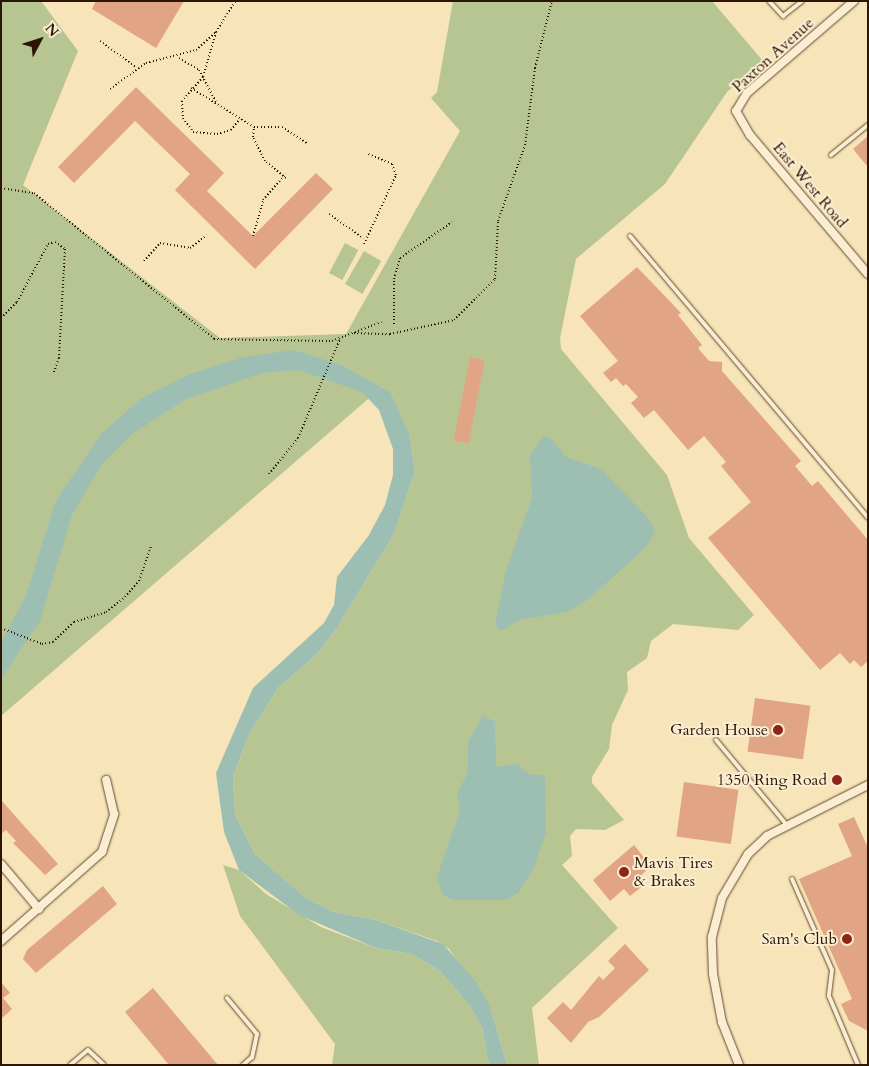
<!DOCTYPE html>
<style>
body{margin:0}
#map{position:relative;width:869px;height:1066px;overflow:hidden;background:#f7e4b8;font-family:Cardo,serif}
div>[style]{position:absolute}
.green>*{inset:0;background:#b7c593;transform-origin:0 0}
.water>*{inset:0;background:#9dbeb3}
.building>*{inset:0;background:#e1a484;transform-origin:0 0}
.path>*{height:2px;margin-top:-1px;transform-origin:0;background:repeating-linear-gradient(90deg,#2d1504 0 1px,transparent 0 3.5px)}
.roads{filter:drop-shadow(0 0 1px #604931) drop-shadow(0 0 1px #604931)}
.service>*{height:4px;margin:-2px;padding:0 2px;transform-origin:2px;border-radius:2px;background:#faedd1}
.minor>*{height:8px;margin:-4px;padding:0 4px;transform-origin:4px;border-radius:4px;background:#faedd1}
.dots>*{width:14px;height:14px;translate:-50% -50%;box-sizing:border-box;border:2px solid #faedd1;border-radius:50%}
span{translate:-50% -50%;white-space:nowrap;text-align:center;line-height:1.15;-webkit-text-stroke:4px #faedd1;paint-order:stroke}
.street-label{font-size:16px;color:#2d1504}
.poi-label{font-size:16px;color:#2d1504}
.right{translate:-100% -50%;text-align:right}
.left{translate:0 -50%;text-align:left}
.frame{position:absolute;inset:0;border:2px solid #2d1504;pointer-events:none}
.north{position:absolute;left:15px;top:15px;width:50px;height:50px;-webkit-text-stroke:4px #faedd1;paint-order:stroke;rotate:50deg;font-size:14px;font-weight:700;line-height:20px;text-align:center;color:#2d1504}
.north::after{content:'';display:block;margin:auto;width:18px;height:22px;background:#2d1504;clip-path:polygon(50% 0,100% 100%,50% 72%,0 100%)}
</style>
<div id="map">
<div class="green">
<i style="clip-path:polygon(1px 1px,41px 1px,78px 51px,23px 185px,220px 338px,346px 334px,460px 131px,431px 98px,437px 92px,453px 1px,712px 1px,763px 61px,727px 92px,665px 184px,576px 259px,560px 338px,561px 349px,667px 475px,689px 538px,754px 615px,738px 630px,673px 624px,651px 641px,647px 658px,627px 672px,628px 690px,612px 725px,609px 749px,592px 777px,592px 783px,624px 820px,605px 830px,576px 829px,570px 836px,572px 856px,562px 865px,618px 928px,532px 1008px,539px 1065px,507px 1065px,491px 1009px,449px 949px,437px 941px,376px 920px,334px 912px,306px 898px,255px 854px,235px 814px,233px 777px,249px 734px,278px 688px,315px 656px,335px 631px,395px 532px,415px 471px,410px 436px,382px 387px,1px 716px)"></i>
<i style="left:345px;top:243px;width:15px;height:34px;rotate:28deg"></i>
<i style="left:364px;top:251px;width:20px;height:38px;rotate:30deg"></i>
<i style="clip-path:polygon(223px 865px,239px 870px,266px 894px,321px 927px,376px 948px,412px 954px,440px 971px,470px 1006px,482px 1028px,489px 1065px,332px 1065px,335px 1044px,240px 916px)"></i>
</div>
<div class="water">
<i style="clip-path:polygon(294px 350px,341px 365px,390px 392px,410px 436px,415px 471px,395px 532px,335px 631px,315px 656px,278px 688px,249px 734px,233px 777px,235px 814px,255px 854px,306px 898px,334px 912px,376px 920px,443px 944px,477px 983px,491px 1009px,507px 1065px,489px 1065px,482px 1028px,470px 1006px,440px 971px,412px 954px,376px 948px,299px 915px,239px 870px,224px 832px,216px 773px,253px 688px,324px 623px,334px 605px,337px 577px,369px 535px,385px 505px,393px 475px,393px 449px,379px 410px,362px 392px,299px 370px,262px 373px,186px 399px,132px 434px,102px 464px,72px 515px,40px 621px,1px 678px,1px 642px,26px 596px,56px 500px,102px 433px,142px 398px,190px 374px,244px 357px)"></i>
<i style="clip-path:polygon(544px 436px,552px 439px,566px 457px,601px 469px,649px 519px,655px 531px,647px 546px,589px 599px,567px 612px,519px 620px,501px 631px,495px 626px,505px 573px,532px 498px,530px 455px)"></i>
<i style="clip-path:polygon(483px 715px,495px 722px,496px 767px,517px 764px,529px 774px,545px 776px,546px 832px,533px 870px,518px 893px,505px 900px,453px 900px,443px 895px,437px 877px,460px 810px,457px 794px,468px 772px,468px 742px)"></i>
</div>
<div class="building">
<i style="clip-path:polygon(96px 1px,184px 1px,156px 48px,92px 9px)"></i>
<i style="clip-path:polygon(136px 87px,224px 173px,207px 191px,253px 236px,316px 173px,333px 189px,255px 269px,175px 190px,190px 174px,135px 121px,74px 183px,58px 167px)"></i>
<i style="clip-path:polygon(868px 136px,868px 167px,853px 149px)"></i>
<i style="clip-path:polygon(637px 267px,681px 313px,678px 315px,702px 345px,698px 348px,709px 361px,722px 362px,722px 371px,801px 461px,795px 466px,812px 486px,818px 481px,868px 540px,868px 661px,861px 667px,854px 660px,850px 664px,840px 653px,820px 670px,708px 538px,751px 502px,721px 466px,726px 462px,704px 436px,688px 450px,654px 410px,644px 418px,631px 403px,638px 397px,626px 384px,623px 386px,616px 378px,611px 382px,603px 373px,618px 361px,580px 316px)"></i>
<i style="left:470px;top:357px;width:15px;height:85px;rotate:11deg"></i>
<i style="left:755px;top:698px;width:56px;height:54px;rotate:8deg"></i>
<i style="left:684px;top:782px;width:55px;height:55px;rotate:8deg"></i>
<i style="clip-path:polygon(1px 800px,58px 864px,45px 875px,13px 843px,16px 841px,6px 830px,1px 834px)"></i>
<i style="clip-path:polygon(854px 817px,868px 848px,868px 1031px,849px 1021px,841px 1004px,852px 999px,799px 879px,852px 856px,838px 824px)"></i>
<i style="clip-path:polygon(634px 845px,651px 866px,639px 877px,645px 884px,630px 896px,624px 889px,610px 901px,593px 880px)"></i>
<i style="clip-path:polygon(103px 886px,117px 904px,36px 973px,23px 959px,27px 950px)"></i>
<i style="clip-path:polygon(625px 944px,649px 970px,599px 1017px,588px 1022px,571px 1043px,547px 1018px,563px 1002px,571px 1010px,599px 976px,603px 980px,615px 968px,608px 961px)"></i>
<i style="clip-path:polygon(1px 982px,10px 993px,3px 998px,12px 1009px,1px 1019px)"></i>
<i style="clip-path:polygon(153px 988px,218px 1065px,169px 1065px,125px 1012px)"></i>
</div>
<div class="path">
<i style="left:216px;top:32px;width:47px;rotate:106.1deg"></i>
<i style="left:203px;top:77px;width:32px;rotate:131deg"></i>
<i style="left:182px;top:101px;width:17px;rotate:87deg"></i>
<i style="left:183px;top:118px;width:17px;rotate:54deg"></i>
<i style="left:193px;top:132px;width:24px;rotate:5deg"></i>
<i style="left:217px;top:134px;width:15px;rotate:-16deg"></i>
<i style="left:231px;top:130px;width:14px;rotate:-51deg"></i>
<i style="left:100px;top:41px;width:44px;rotate:35.8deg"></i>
<i style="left:179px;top:58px;width:23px;rotate:31deg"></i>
<i style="left:199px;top:70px;width:36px;rotate:62deg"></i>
<i style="left:191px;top:88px;width:74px;rotate:31.8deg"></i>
<i style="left:110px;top:89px;width:44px;rotate:-35.8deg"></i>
<i style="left:146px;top:63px;width:52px;rotate:-14.6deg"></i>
<i style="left:196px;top:50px;width:27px;rotate:-42deg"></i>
<i style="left:216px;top:32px;width:36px;rotate:-58deg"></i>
<i style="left:286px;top:178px;width:27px;rotate:-141deg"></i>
<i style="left:265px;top:161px;width:27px;rotate:-117deg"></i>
<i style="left:253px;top:137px;width:10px;rotate:-84deg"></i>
<i style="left:254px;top:127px;width:28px"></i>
<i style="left:282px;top:127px;width:31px;rotate:33deg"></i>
<i style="left:1px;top:188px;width:33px;rotate:9deg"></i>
<i style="left:34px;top:193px;width:232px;rotate:39deg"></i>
<i style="left:214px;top:339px;width:118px;rotate:1deg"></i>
<i style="left:332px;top:341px;width:53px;rotate:-21.2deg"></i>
<i style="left:329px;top:214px;width:42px;rotate:35.2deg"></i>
<i style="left:253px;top:236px;width:37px;rotate:-74deg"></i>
<i style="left:263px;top:200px;width:35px;rotate:-49deg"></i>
<i style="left:364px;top:244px;width:76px;rotate:-65.1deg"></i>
<i style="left:396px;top:175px;width:12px;rotate:-110deg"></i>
<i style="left:392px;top:164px;width:26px;rotate:-157deg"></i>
<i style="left:144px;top:261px;width:24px;rotate:-48deg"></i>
<i style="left:160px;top:243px;width:30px;rotate:9deg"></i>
<i style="left:190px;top:248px;width:21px;rotate:-37deg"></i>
<i style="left:1px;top:318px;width:23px;rotate:-45deg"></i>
<i style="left:17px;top:302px;width:66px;rotate:-61.9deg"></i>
<i style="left:48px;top:244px;width:7px;rotate:-16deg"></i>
<i style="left:55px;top:242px;width:12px;rotate:35deg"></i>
<i style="left:65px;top:249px;width:109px;rotate:93.2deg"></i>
<i style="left:59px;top:358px;width:15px;rotate:110deg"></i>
<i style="left:394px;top:324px;width:45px;rotate:-90deg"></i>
<i style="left:394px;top:279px;width:22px;rotate:-74deg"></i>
<i style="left:400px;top:258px;width:63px;rotate:-34.7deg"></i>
<i style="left:354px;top:333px;width:36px;rotate:2deg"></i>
<i style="left:390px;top:334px;width:66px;rotate:-12.3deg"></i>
<i style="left:454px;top:320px;width:58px;rotate:-45deg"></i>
<i style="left:495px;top:279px;width:58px;rotate:-87deg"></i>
<i style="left:498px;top:221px;width:81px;rotate:-70.4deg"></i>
<i style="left:525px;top:145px;width:78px;rotate:-82.6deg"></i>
<i style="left:535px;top:68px;width:69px;rotate:-75.8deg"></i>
<i style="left:269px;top:474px;width:46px;rotate:-51.1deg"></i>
<i style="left:298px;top:438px;width:108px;rotate:-67deg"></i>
<i style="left:1px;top:628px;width:44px;rotate:21.3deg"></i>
<i style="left:42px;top:644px;width:11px;rotate:-10deg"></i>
<i style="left:53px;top:642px;width:29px;rotate:-44deg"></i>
<i style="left:74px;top:622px;width:34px;rotate:-17deg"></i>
<i style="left:106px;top:612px;width:24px;rotate:-38deg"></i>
<i style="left:125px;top:597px;width:21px;rotate:-49deg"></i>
<i style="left:139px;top:581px;width:37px;rotate:-71deg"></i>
</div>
<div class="roads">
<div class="service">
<i style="left:769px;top:1px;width:21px;rotate:47deg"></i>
<i style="left:783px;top:16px;width:24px;rotate:-38deg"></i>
<i style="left:831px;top:155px;width:48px;rotate:-39deg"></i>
<i style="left:630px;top:236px;width:369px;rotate:49.8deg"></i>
<i style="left:716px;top:740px;width:109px;rotate:50.2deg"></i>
<i style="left:792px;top:879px;width:99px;rotate:66.3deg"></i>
<i style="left:832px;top:970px;width:26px;rotate:97deg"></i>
<i style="left:829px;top:996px;width:75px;rotate:67.2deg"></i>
<i style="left:227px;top:998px;width:47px;rotate:50.2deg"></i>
<i style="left:257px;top:1034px;width:24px;rotate:102deg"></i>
<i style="left:252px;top:1057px;width:12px;rotate:138deg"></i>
<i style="left:70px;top:1065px;width:23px;rotate:-40deg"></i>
<i style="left:88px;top:1050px;width:22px;rotate:43deg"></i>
</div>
<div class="minor">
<i style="left:854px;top:1px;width:141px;rotate:139.3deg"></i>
<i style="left:747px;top:93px;width:21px;rotate:121deg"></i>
<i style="left:736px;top:111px;width:28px;rotate:60deg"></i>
<i style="left:750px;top:135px;width:182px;rotate:49.7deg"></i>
<i style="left:1px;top:864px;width:59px;rotate:49.8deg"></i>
<i style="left:1px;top:941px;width:135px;rotate:-41.4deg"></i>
<i style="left:102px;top:852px;width:40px;rotate:-72deg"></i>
<i style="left:114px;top:814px;width:35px;rotate:-103deg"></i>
<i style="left:739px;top:1065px;width:46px;rotate:-111.6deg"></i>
<i style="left:722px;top:1022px;width:49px;rotate:-100.6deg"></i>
<i style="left:713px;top:974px;width:37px;rotate:-92deg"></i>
<i style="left:712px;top:937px;width:40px;rotate:-75.6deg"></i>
<i style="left:722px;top:898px;width:51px;rotate:-59.4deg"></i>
<i style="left:748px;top:854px;width:26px;rotate:-43deg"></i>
<i style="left:767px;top:836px;width:113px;rotate:-26.8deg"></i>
</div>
</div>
<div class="dots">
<i style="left:778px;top:730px;background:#8f2418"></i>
<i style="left:837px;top:780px;background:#8f2418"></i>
<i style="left:624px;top:872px;background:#8f2418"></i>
<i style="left:847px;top:939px;background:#8f2418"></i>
</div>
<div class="street-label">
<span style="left:773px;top:55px;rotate:-42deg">Paxton Avenue</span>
<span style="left:810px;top:185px;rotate:50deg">East West Road</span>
</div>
<div class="poi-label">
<span class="right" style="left:768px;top:730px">Garden House</span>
<span class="right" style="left:827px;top:780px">1350 Ring Road</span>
<span class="left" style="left:634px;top:872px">Mavis Tires<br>&amp; Brakes</span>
<span class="right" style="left:837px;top:939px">Sam's Club</span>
</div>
<div class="frame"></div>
<div class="north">N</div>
</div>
